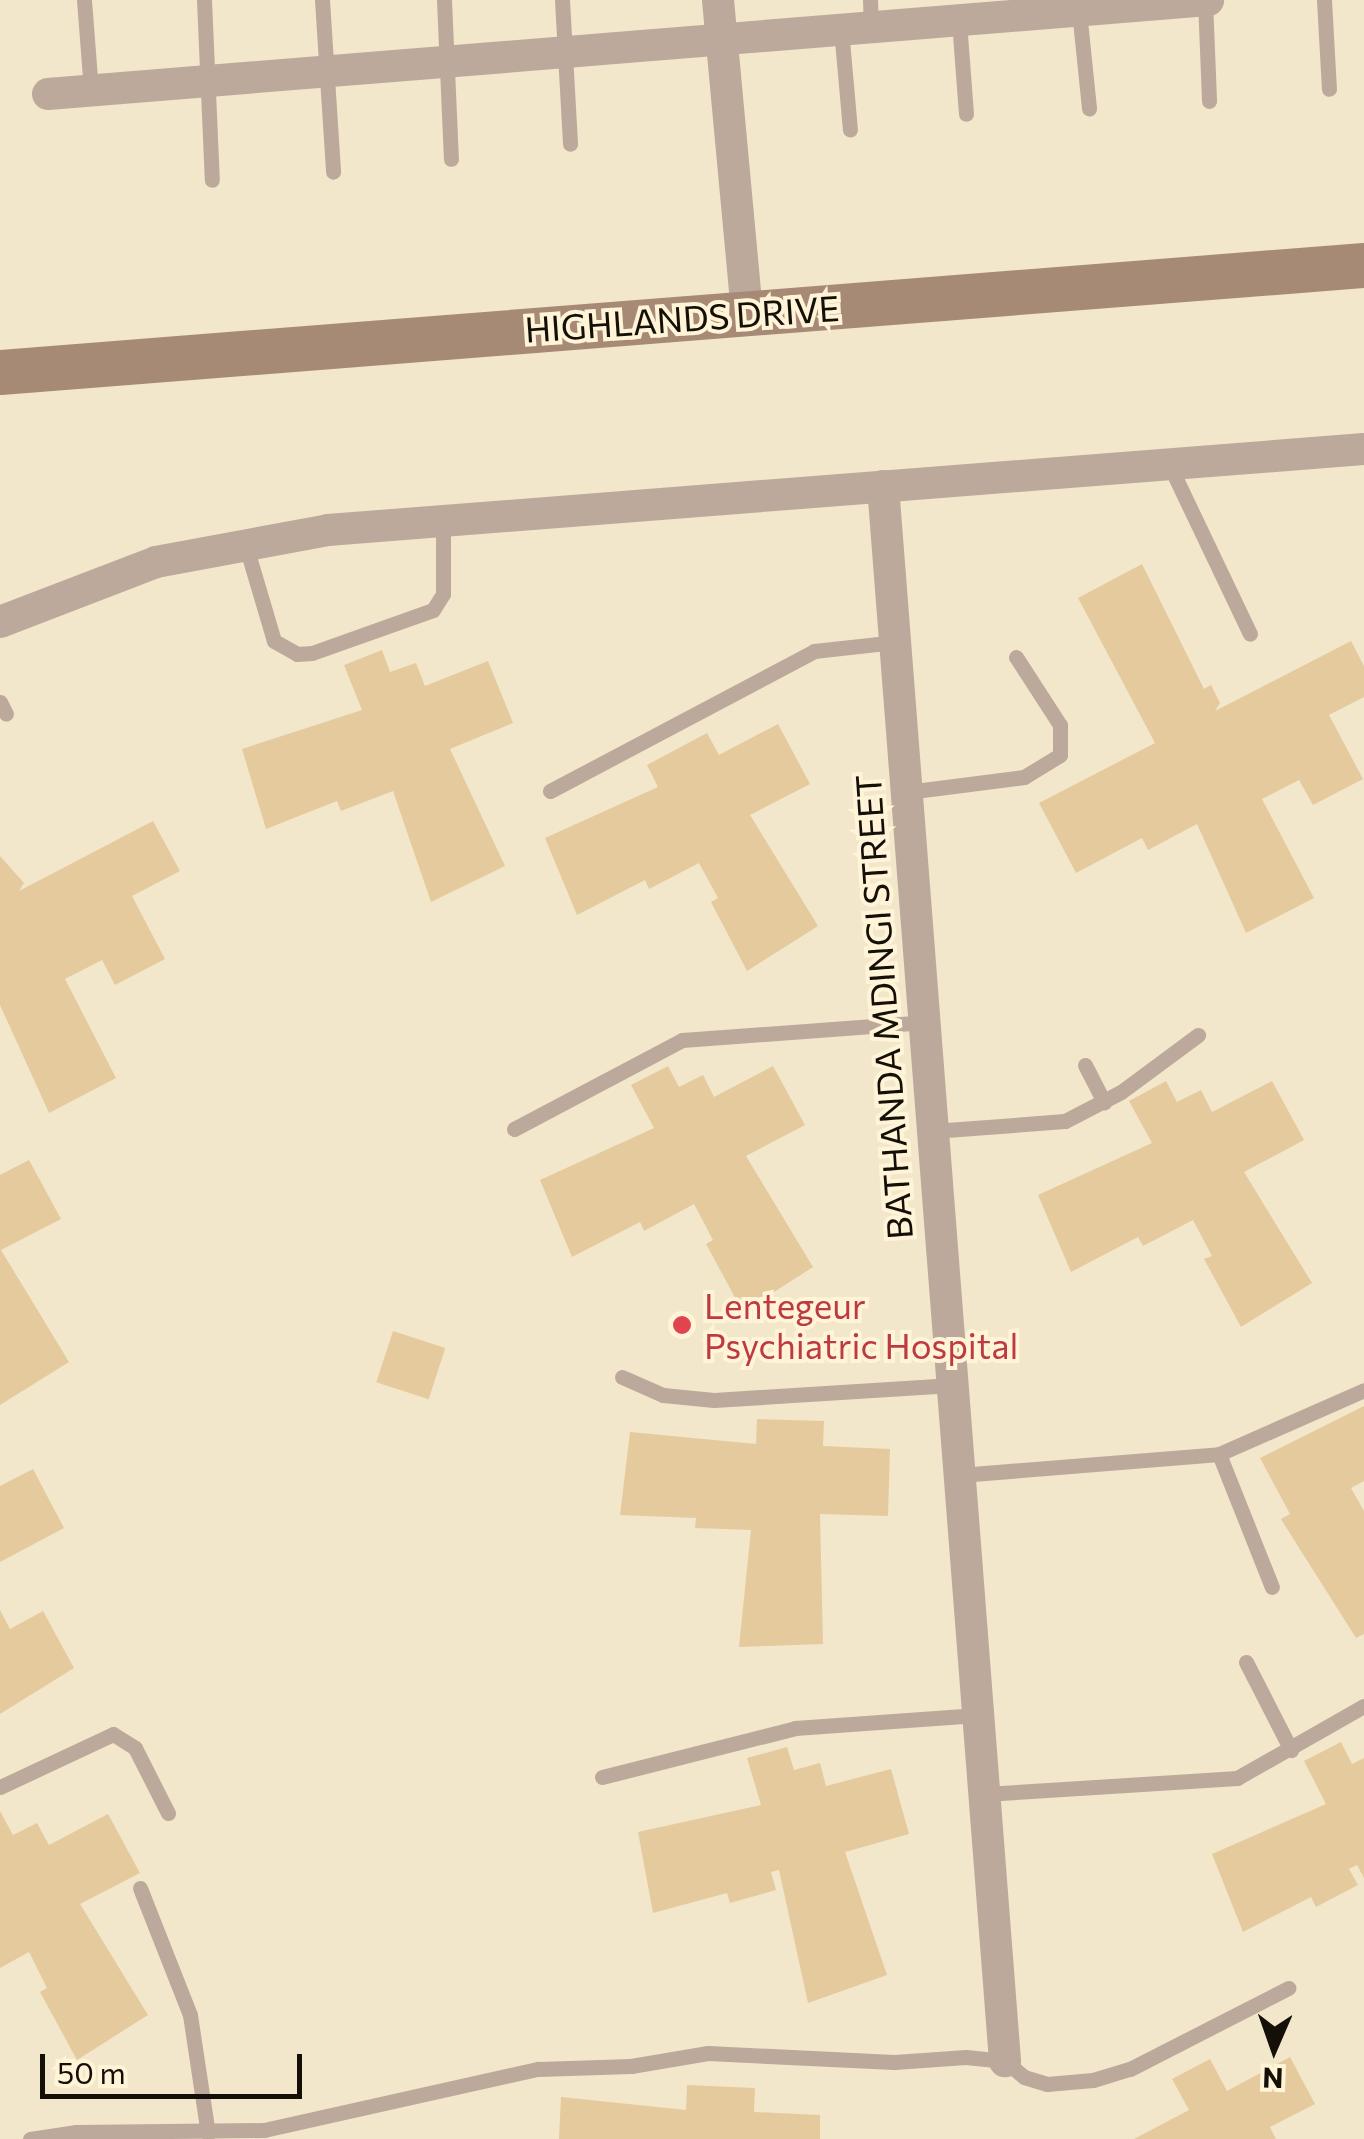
<!DOCTYPE html>
<style>
body{margin:0}
#map{position:relative;width:1364px;height:2139px;overflow:hidden;background:#f2e7cb;font-family:Commissioner,sans-serif}
div>[style]{position:absolute}
.building>*{inset:0;background:#e5ca9e;transform-origin:0 0}
.lane>*{height:15px;margin:-7.5px;padding:0 7.5px;transform-origin:7.5px;border-radius:7.5px;background:#bca99b}
.street>*{height:32px;margin:-16px;padding:0 16px;transform-origin:16px;border-radius:16px;background:#bca99b}
.secondary>*{height:45px;margin:-22.5px;padding:0 22.5px;transform-origin:22.5px;border-radius:22.5px;background:#a68a76}
.dots>*{width:28px;height:28px;translate:-50% -50%;box-sizing:border-box;border:5px solid #fff4d8;border-radius:50%}
span{translate:-50% -50%;white-space:nowrap;text-align:center;line-height:1.15;-webkit-text-stroke:8px #fff4d8;paint-order:stroke}
.street-label{font-size:35px;color:#141007}
.health-label{font-size:35px;color:#be3a42}
.left{translate:0 -50%;text-align:left}
.north{position:absolute;left:1224px;top:1999px;width:100px;height:100px;-webkit-text-stroke:8px #fff4d8;paint-order:stroke;rotate:182deg;font-size:28px;font-weight:700;line-height:40px;text-align:center;color:#141007}
.north::after{content:'';display:block;margin:auto;width:35px;height:45px;background:#141007;clip-path:polygon(50% 0,100% 100%,50% 72%,0 100%)}
.scale{position:absolute;left:40px;top:2054px;width:262px;height:45px;box-sizing:border-box;border:5px solid #141007;border-top:0;padding-left:12px;font-size:30px;line-height:35px;white-space:nowrap;color:#141007;-webkit-text-stroke:8px #fff4d8;paint-order:stroke}
</style>
<div id="map">
<div class="building">
<i style="clip-path:polygon(1142px 564px,1204px 689px,1211px 685px,1220px 703px,1215px 711px,1351px 641px,1364px 666px,1364px 697px,1329px 715px,1363px 779px,1313px 805px,1299px 780px,1262px 799px,1314px 898px,1246px 933px,1197px 824px,1148px 850px,1142px 838px,1076px 873px,1039px 803px,1155px 743px,1078px 598px)"></i>
<i style="clip-path:polygon(382px 650px,390px 672px,416px 663px,425px 686px,488px 661px,513px 723px,450px 749px,505px 866px,431px 902px,393px 791px,341px 811px,337px 801px,266px 829px,242px 749px,362px 710px,344px 665px)"></i>
<i style="clip-path:polygon(778px 724px,810px 784px,750px 815px,818px 926px,747px 971px,711px 902px,718px 898px,699px 863px,649px 889px,645px 880px,577px 915px,545px 838px,658px 787px,647px 765px,707px 733px,719px 755px)"></i>
<i style="clip-path:polygon(153px 821px,180px 871px,132px 896px,165px 959px,115px 985px,102px 960px,65px 979px,116px 1078px,49px 1113px,0 1005px,0 856px,24px 883px,19px 891px)"></i>
<i style="clip-path:polygon(668px 1066px,679px 1087px,703px 1075px,714px 1097px,773px 1066px,805px 1125px,746px 1156px,813px 1267px,743px 1312px,706px 1244px,713px 1240px,694px 1204px,644px 1231px,640px 1222px,572px 1257px,540px 1180px,654px 1128px,631px 1085px)"></i>
<i style="clip-path:polygon(1166px 1081px,1177px 1102px,1201px 1090px,1212px 1112px,1272px 1081px,1304px 1140px,1244px 1172px,1312px 1283px,1241px 1327px,1204px 1259px,1212px 1256px,1193px 1220px,1143px 1246px,1138px 1237px,1071px 1272px,1038px 1195px,1152px 1143px,1129px 1101px)"></i>
<i style="clip-path:polygon(29px 1160px,61px 1219px,1px 1250px,69px 1362px,0 1405px,0 1175px)"></i>
<i style="left:393px;top:1331px;width:55px;height:54px;rotate:18deg"></i>
<i style="clip-path:polygon(1364px 1406px,1364px 1481px,1351px 1488px,1364px 1511px,1364px 1634px,1356px 1638px,1284px 1524px,1281px 1519px,1290px 1514px,1260px 1458px)"></i>
<i style="clip-path:polygon(757px 1419px,824px 1421px,823px 1446px,890px 1449px,888px 1516px,820px 1514px,823px 1644px,739px 1647px,751px 1530px,695px 1528px,696px 1518px,620px 1515px,630px 1432px,756px 1444px)"></i>
<i style="clip-path:polygon(33px 1469px,64px 1528px,0 1562px,0 1486px)"></i>
<i style="clip-path:polygon(0 1610px,10px 1629px,43px 1611px,74px 1668px,0 1714px)"></i>
<i style="clip-path:polygon(1341px 1742px,1352px 1764px,1364px 1758px,1364px 1878px,1357px 1865px,1349px 1869px,1358px 1885px,1316px 1907px,1311px 1897px,1243px 1932px,1212px 1854px,1326px 1804px,1304px 1761px)"></i>
<i style="clip-path:polygon(787px 1747px,794px 1770px,820px 1763px,826px 1786px,891px 1769px,909px 1834px,845px 1852px,887px 1975px,808px 2003px,779px 1870px,771px 1872px,776px 1890px,730px 1903px,727px 1893px,653px 1913px,638px 1832px,761px 1805px,747px 1758px)"></i>
<i style="clip-path:polygon(0 1811px,13px 1835px,37px 1823px,49px 1845px,108px 1814px,140px 1873px,80px 1904px,148px 2015px,77px 2060px,40px 1992px,47px 1988px,29px 1952px,0 1968px)"></i>
<i style="clip-path:polygon(1290px 2057px,1315px 2104px,1270px 2127px,1276px 2139px,1134px 2139px,1189px 2110px,1172px 2079px,1210px 2059px,1227px 2091px)"></i>
<i style="clip-path:polygon(687px 2085px,755px 2088px,754px 2112px,820px 2115px,820px 2139px,559px 2139px,561px 2097px,686px 2110px)"></i>
</div>
<div class="lane">
<i style="left:84px;top:0;width:90px;rotate:85.6deg"></i>
<i style="left:204px;top:0;width:180px;rotate:87.5deg"></i>
<i style="left:322px;top:0;width:172px;rotate:86.3deg"></i>
<i style="left:444px;top:0;width:159px;rotate:87.5deg"></i>
<i style="left:562px;top:0;width:144px;rotate:86.8deg"></i>
<i style="left:870px;top:0;width:26px;rotate:88deg"></i>
<i style="left:1205px;top:0;width:101px;rotate:87.7deg"></i>
<i style="left:1324px;top:0;width:89px;rotate:86.8deg"></i>
<i style="left:1079px;top:11px;width:98px;rotate:84.1deg"></i>
<i style="left:959px;top:21px;width:93px;rotate:85.7deg"></i>
<i style="left:841px;top:29px;width:101px;rotate:84.9deg"></i>
<i style="left:1169px;top:464px;width:188px;rotate:64.5deg"></i>
<i style="left:245px;top:543px;width:102px;rotate:73.5deg"></i>
<i style="left:274px;top:641px;width:26px;rotate:29deg"></i>
<i style="left:297px;top:654px;width:15px;rotate:-4deg"></i>
<i style="left:312px;top:653px;width:128px;rotate:-19.6deg"></i>
<i style="left:433px;top:610px;width:19px;rotate:-58deg"></i>
<i style="left:443px;top:594px;width:73px;rotate:-90deg"></i>
<i style="left:0;top:702px;width:13px;rotate:63deg"></i>
<i style="left:550px;top:791px;width:299px;rotate:-27.9deg"></i>
<i style="left:814px;top:651px;width:81px;rotate:-6.3deg"></i>
<i style="left:907px;top:792px;width:118px;rotate:-7.3deg"></i>
<i style="left:1024px;top:777px;width:42px;rotate:-31.4deg"></i>
<i style="left:1060px;top:755px;width:30px;rotate:-90deg"></i>
<i style="left:1060px;top:725px;width:81px;rotate:-122.9deg"></i>
<i style="left:1085px;top:1065px;width:42px;rotate:62.8deg"></i>
<i style="left:514px;top:1129px;width:190px;rotate:-27.9deg"></i>
<i style="left:682px;top:1040px;width:244px;rotate:-4.2deg"></i>
<i style="left:933px;top:1131px;width:132px;rotate:-4.3deg"></i>
<i style="left:1065px;top:1121px;width:63px;rotate:-27.4deg"></i>
<i style="left:1121px;top:1092px;width:96px;rotate:-36.5deg"></i>
<i style="left:622px;top:1377px;width:45px;rotate:23.7deg"></i>
<i style="left:663px;top:1395px;width:51px;rotate:5.6deg"></i>
<i style="left:714px;top:1400px;width:239px;rotate:-3.6deg"></i>
<i style="left:1219px;top:1454px;width:158px;rotate:-23.8deg"></i>
<i style="left:960px;top:1475px;width:260px;rotate:-4.6deg"></i>
<i style="left:1219px;top:1454px;width:143px;rotate:68.3deg"></i>
<i style="left:1246px;top:1662px;width:99px;rotate:62.9deg"></i>
<i style="left:602px;top:1777px;width:199px;rotate:-14.2deg"></i>
<i style="left:795px;top:1728px;width:183px;rotate:-4.1deg"></i>
<i style="left:0;top:1787px;width:125px;rotate:-25.1deg"></i>
<i style="left:113px;top:1734px;width:26px;rotate:32deg"></i>
<i style="left:135px;top:1748px;width:73px;rotate:63.1deg"></i>
<i style="left:984px;top:1794px;width:254px;rotate:-3.6deg"></i>
<i style="left:1237px;top:1778px;width:146px;rotate:-29.6deg"></i>
<i style="left:140px;top:1888px;width:136px;rotate:68.5deg"></i>
<i style="left:190px;top:2015px;width:120px;rotate:81.4deg"></i>
<i style="left:30px;top:2139px;width:47px;rotate:-8.7deg"></i>
<i style="left:76px;top:2132px;width:188px;rotate:-0.6deg"></i>
<i style="left:264px;top:2130px;width:281px;rotate:-12.6deg"></i>
<i style="left:538px;top:2069px;width:93px;rotate:-1.8deg"></i>
<i style="left:631px;top:2066px;width:78px;rotate:-9.6deg"></i>
<i style="left:708px;top:2053px;width:186px;rotate:2.8deg"></i>
<i style="left:894px;top:2062px;width:72px;rotate:-4deg"></i>
<i style="left:966px;top:2057px;width:39px;rotate:6deg"></i>
<i style="left:1005px;top:2061px;width:25px;rotate:40deg"></i>
<i style="left:1024px;top:2077px;width:24px;rotate:17deg"></i>
<i style="left:1047px;top:2084px;width:46px;rotate:-5deg"></i>
<i style="left:1093px;top:2080px;width:39px;rotate:-17deg"></i>
<i style="left:1130px;top:2069px;width:178px;rotate:-27.1deg"></i>
</div>
<div class="street">
<i style="left:718px;top:0;width:314px;rotate:84.7deg"></i>
<i style="left:48px;top:94px;width:1164px;rotate:-4.63deg"></i>
<i style="left:883px;top:486px;width:1580px;rotate:85.57deg"></i>
<i style="left:0;top:622px;width:167px;rotate:-21deg"></i>
<i style="left:156px;top:562px;width:175px;rotate:-10.5deg"></i>
<i style="left:328px;top:530px;width:1039px;rotate:-4.47deg"></i>
</div>
<div class="secondary">
<i style="left:0;top:372px;width:1368px;rotate:-4.49deg"></i>
</div>
<div class="dots">
<i style="left:682px;top:1325px;background:#e0444e"></i>
</div>
<div class="street-label">
<span style="left:682px;top:318px;rotate:-4deg">HIGHLANDS DRIVE</span>
<span style="left:883px;top:1007px;rotate:-94deg">BATHANDA MDINGI STREET</span>
</div>
<div class="health-label">
<span class="left" style="left:704px;top:1325px">Lentegeur<br>Psychiatric Hospital</span>
</div>
<div class="north">N</div>
<div class="scale">50 m</div>
</div>
